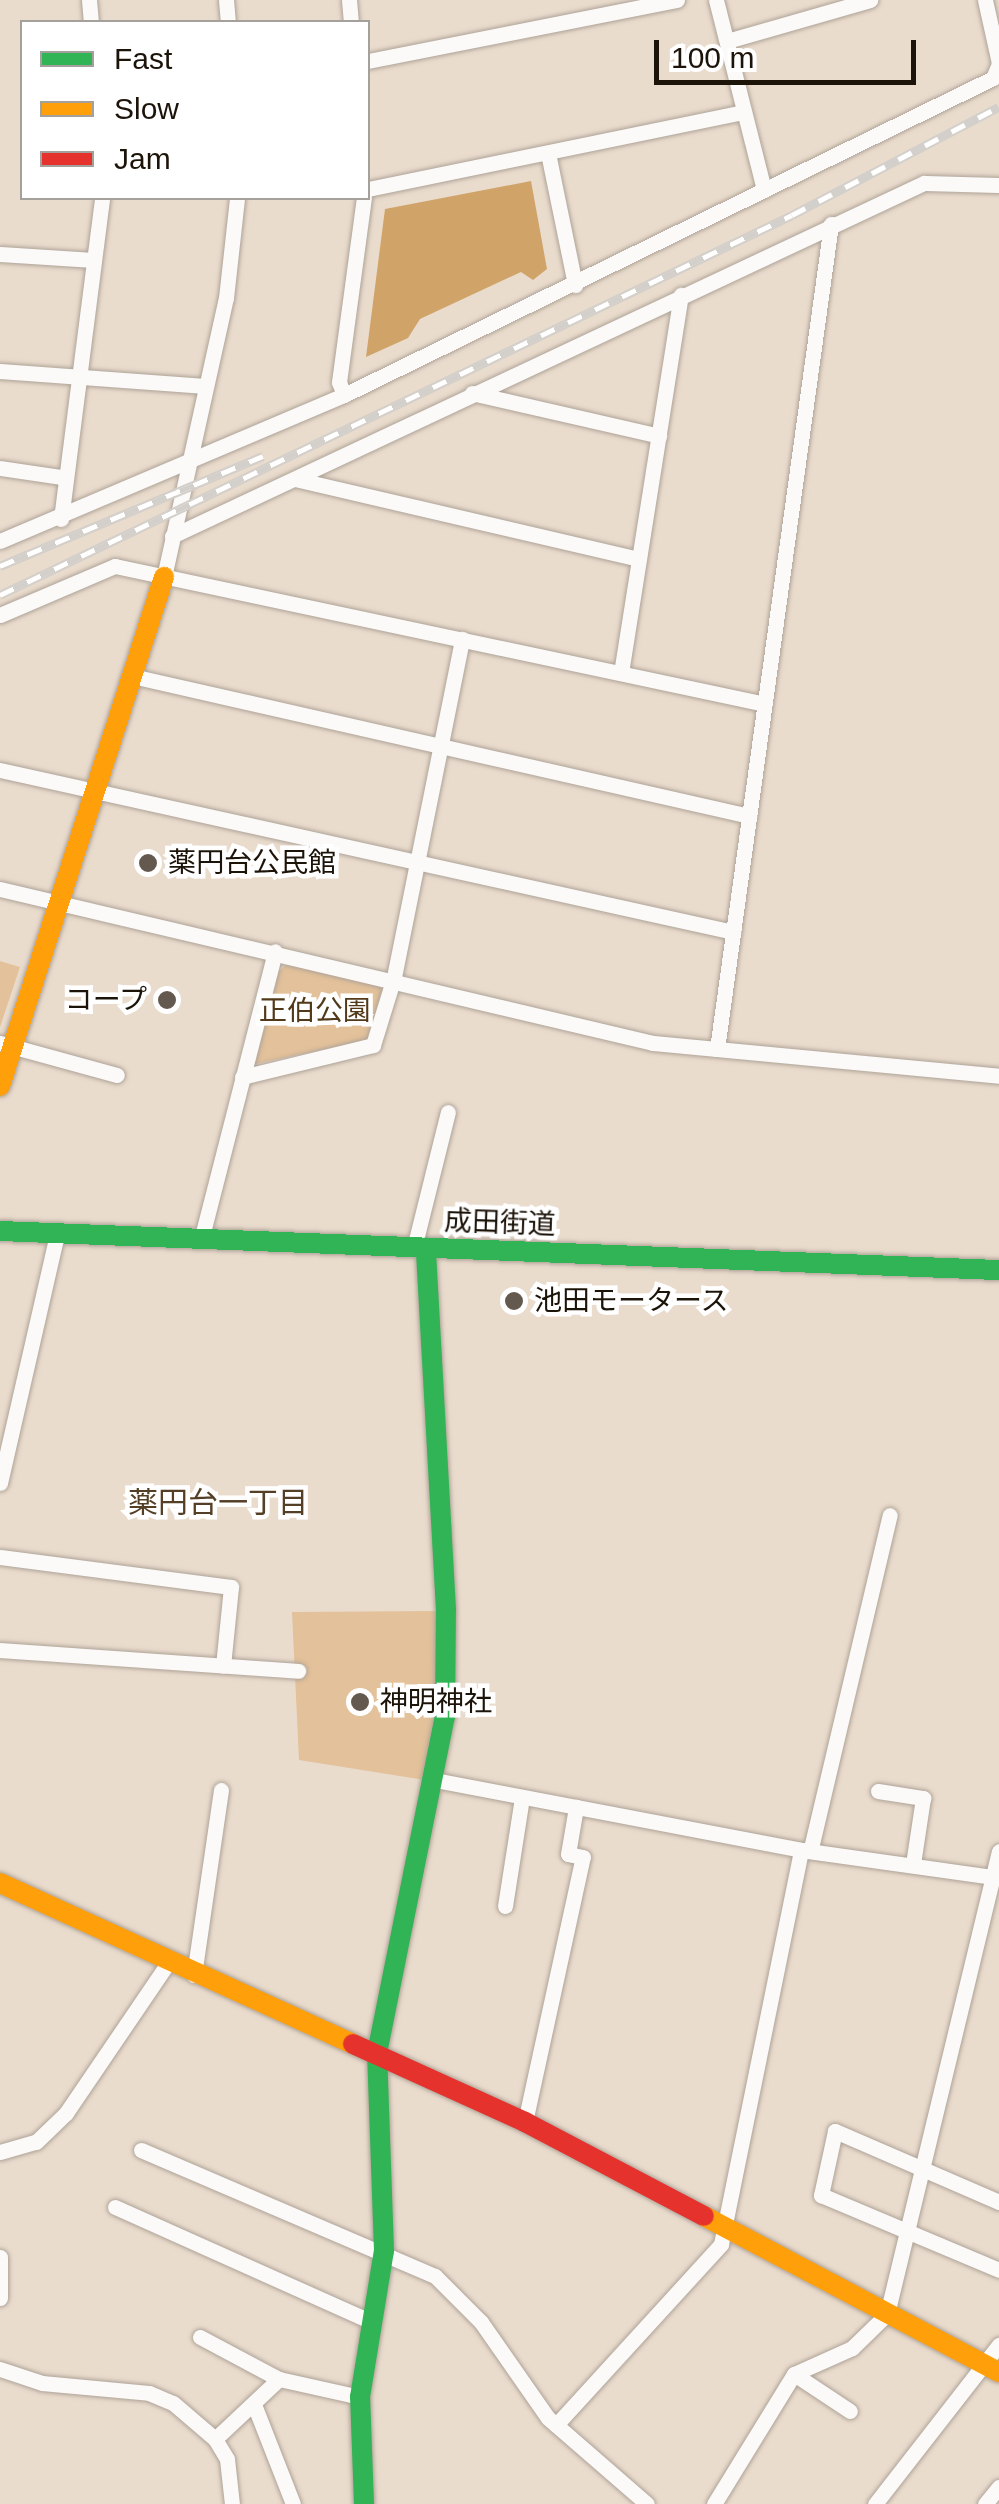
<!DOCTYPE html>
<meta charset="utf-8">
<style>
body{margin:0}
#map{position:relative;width:999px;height:2504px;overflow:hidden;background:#eadccd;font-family:Arial,"Noto Sans JP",sans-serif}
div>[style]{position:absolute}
.green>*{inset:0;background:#e3c19a}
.water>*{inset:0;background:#d0a369}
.roads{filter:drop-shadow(0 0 2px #aea398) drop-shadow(0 0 2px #aea398)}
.street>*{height:15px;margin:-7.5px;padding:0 7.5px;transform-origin:7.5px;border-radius:7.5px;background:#fcfaf8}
.fast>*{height:20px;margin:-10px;padding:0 10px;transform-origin:10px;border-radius:10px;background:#30b455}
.slow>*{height:20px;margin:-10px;padding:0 10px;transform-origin:10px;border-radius:10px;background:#ff9f0a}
.jam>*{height:20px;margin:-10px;padding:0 10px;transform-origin:10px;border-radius:10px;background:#e5322d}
.rail>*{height:9px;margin-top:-4.5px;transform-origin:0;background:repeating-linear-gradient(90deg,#fff 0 15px,#d3cfca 0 30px);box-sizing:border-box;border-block:2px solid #d3cfca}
.dots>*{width:28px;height:28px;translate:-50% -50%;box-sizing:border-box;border:5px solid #fff;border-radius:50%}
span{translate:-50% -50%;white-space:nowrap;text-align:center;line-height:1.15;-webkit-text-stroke:9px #fff;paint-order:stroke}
.poi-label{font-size:28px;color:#1c1309}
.left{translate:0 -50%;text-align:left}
.right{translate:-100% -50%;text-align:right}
.park-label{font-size:28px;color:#523919}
.street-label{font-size:28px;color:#1c1309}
.neighbourhood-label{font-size:30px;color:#543f26}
.legend{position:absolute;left:20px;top:20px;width:350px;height:180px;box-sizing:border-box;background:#fff;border:2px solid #a4a19d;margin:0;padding:12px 18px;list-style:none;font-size:30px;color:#1c1309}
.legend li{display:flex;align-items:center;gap:20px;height:50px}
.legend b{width:50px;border:2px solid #a4a19d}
.scale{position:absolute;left:654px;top:40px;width:262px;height:45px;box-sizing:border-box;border:5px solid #1c1309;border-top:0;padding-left:12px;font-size:30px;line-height:35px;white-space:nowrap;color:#1c1309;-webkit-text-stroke:8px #fff;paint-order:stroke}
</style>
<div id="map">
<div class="green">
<i style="clip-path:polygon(0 961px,20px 967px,0 1027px)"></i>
<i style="clip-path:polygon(286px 965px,377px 983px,382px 990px,367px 1040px,255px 1064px,279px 971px)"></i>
<i style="clip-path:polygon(440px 1611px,440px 1718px,431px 1781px,299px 1760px,292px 1612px)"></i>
</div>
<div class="water">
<i style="clip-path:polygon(531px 181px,547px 269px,533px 280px,521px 272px,420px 319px,408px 338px,366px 357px,385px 209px)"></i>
</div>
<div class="roads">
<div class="street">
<i style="left:89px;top:0;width:22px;rotate:85deg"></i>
<i style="left:226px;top:0;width:22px;rotate:85deg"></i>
<i style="left:349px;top:0;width:22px;rotate:85deg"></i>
<i style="left:716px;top:0;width:196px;rotate:75.8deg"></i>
<i style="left:985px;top:0;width:65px;rotate:77.5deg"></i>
<i style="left:727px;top:41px;width:149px;rotate:-16deg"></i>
<i style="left:368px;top:61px;width:315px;rotate:-11.2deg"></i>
<i style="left:548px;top:153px;width:135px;rotate:78.4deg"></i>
<i style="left:368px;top:189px;width:383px;rotate:-11.6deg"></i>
<i style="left:0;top:254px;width:94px;rotate:3.7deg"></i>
<i style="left:0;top:371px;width:206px;rotate:4.2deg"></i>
<i style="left:472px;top:393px;width:192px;rotate:12.9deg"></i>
<i style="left:344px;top:395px;width:14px;rotate:-111deg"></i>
<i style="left:339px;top:382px;width:186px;rotate:-82.3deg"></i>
<i style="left:0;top:468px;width:62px;rotate:8.4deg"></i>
<i style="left:295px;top:479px;width:353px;rotate:13.1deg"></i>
<i style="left:61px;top:519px;width:324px;rotate:-82.7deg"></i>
<i style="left:172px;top:536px;width:831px;rotate:-25.15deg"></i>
<i style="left:924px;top:183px;width:75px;rotate:1.5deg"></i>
<i style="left:0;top:541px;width:374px;rotate:-23deg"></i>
<i style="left:344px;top:395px;width:722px;rotate:-26.03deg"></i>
<i style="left:993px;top:78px;width:15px;rotate:-67deg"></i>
<i style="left:164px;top:577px;width:286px;rotate:-77.5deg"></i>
<i style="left:226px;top:298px;width:101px;rotate:-83.7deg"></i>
<i style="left:0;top:615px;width:125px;rotate:-23.1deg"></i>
<i style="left:115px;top:566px;width:664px;rotate:11.99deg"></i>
<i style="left:621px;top:673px;width:383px;rotate:-81deg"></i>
<i style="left:132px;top:676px;width:633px;rotate:12.78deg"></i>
<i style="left:0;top:770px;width:751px;rotate:12.46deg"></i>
<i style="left:0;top:889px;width:671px;rotate:13.27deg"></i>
<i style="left:653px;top:1043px;width:348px;rotate:5.4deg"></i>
<i style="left:0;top:1043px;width:121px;rotate:15.3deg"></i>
<i style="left:717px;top:1049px;width:833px;rotate:-82.13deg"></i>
<i style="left:242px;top:1077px;width:135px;rotate:-13.7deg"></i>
<i style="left:373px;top:1045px;width:71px;rotate:-72.8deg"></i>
<i style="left:394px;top:977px;width:345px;rotate:-78.6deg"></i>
<i style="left:201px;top:1240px;width:298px;rotate:-75.6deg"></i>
<i style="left:414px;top:1248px;width:140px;rotate:-76deg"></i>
<i style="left:0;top:1483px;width:255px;rotate:-77.1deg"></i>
<i style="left:0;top:1557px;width:233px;rotate:7.4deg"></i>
<i style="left:231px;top:1587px;width:79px;rotate:95.8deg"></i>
<i style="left:0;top:1650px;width:299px;rotate:4deg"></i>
<i style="left:435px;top:1780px;width:373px;rotate:10.8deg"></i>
<i style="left:801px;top:1850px;width:200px;rotate:8deg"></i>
<i style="left:878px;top:1791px;width:46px;rotate:8.8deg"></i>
<i style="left:923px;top:1798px;width:67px;rotate:98.6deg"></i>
<i style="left:811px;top:1848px;width:342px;rotate:-76.7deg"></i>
<i style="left:505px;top:1906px;width:110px;rotate:-81.1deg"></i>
<i style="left:194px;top:1975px;width:187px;rotate:-81.7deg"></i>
<i style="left:525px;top:2122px;width:271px;rotate:-77.7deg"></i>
<i style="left:583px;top:1857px;width:15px;rotate:-169deg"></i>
<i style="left:568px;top:1854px;width:48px;rotate:-80.3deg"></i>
<i style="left:141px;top:2150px;width:320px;rotate:23.2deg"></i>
<i style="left:435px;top:2276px;width:65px;rotate:45deg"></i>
<i style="left:481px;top:2322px;width:117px;rotate:55.1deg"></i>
<i style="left:548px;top:2418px;width:131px;rotate:41deg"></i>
<i style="left:0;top:2152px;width:37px;rotate:-16deg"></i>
<i style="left:36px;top:2142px;width:42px;rotate:-44deg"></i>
<i style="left:66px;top:2113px;width:181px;rotate:-55.8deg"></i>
<i style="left:999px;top:2202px;width:179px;rotate:-156.6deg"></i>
<i style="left:835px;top:2131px;width:66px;rotate:102.3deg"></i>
<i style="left:821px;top:2195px;width:193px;rotate:22.8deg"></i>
<i style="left:115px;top:2207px;width:277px;rotate:24.1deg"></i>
<i style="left:0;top:2257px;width:41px;rotate:90deg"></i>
<i style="left:200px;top:2337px;width:89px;rotate:28deg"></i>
<i style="left:0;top:2369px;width:44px;rotate:18.4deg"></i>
<i style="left:42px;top:2383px;width:107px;rotate:5.3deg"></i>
<i style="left:149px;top:2393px;width:26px;rotate:23deg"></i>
<i style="left:173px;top:2403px;width:55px;rotate:40.6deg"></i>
<i style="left:215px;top:2439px;width:23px;rotate:59deg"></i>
<i style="left:227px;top:2459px;width:45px;rotate:83.7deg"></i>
<i style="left:794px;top:2374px;width:67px;rotate:33.5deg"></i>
<i style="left:255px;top:2407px;width:104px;rotate:68.6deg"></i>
<i style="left:556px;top:2425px;width:245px;rotate:-47.6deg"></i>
<i style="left:721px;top:2244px;width:402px;rotate:-78.5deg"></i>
<i style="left:215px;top:2439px;width:88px;rotate:-43.2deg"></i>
<i style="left:279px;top:2379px;width:83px;rotate:12.5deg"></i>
<i style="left:714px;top:2504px;width:153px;rotate:-58.4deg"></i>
<i style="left:794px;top:2374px;width:64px;rotate:-24.1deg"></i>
<i style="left:852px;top:2348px;width:49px;rotate:-44.2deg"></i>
<i style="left:887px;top:2314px;width:476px;rotate:-76.4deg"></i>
<i style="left:875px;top:2504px;width:202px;rotate:-52.1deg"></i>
<i style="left:985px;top:2504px;width:22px;rotate:-51deg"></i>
</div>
<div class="fast">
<i style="left:0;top:1231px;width:1000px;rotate:2.24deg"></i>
<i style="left:364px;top:2504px;width:107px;rotate:-92.1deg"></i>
<i style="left:360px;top:2397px;width:148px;rotate:-80.7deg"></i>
<i style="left:384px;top:2251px;width:198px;rotate:-92deg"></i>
<i style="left:377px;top:2053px;width:343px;rotate:-78.6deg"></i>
<i style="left:445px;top:1717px;width:107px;rotate:-89.5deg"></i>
<i style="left:446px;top:1610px;width:363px;rotate:-93.2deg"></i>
</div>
<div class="slow">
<i style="left:0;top:1086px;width:535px;rotate:-72.14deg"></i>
<i style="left:0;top:1883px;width:388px;rotate:24.5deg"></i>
<i style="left:704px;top:2216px;width:334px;rotate:27.9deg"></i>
</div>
<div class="jam">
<i style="left:353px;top:2044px;width:189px;rotate:24.4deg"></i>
<i style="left:525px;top:2122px;width:202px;rotate:27.7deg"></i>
</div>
</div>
<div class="rail">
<i style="left:0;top:566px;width:285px;rotate:-22.7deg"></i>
<i style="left:0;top:595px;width:878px;rotate:-25.63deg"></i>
<i style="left:792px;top:215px;width:233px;rotate:-27.6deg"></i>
</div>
<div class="dots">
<i style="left:148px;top:863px;background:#64594e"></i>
<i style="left:167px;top:1000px;background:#64594e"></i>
<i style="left:514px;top:1301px;background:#64594e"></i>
<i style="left:360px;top:1702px;background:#64594e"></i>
</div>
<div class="poi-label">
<span class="left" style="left:168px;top:863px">薬円台公民館</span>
<span class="right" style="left:147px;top:1000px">コープ</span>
<span class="left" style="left:534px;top:1301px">池田モータース</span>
<span class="left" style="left:380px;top:1702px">神明神社</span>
</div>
<div class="park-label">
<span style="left:315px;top:1011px">正伯公園</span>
</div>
<div class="street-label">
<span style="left:500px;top:1223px;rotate:2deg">成田街道</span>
</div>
<div class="neighbourhood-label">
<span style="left:218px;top:1503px">薬円台一丁目</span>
</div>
<ul class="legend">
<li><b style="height:12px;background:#30b455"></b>Fast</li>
<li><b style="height:12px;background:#ff9f0a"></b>Slow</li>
<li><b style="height:12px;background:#e5322d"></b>Jam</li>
</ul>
<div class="scale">100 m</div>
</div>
